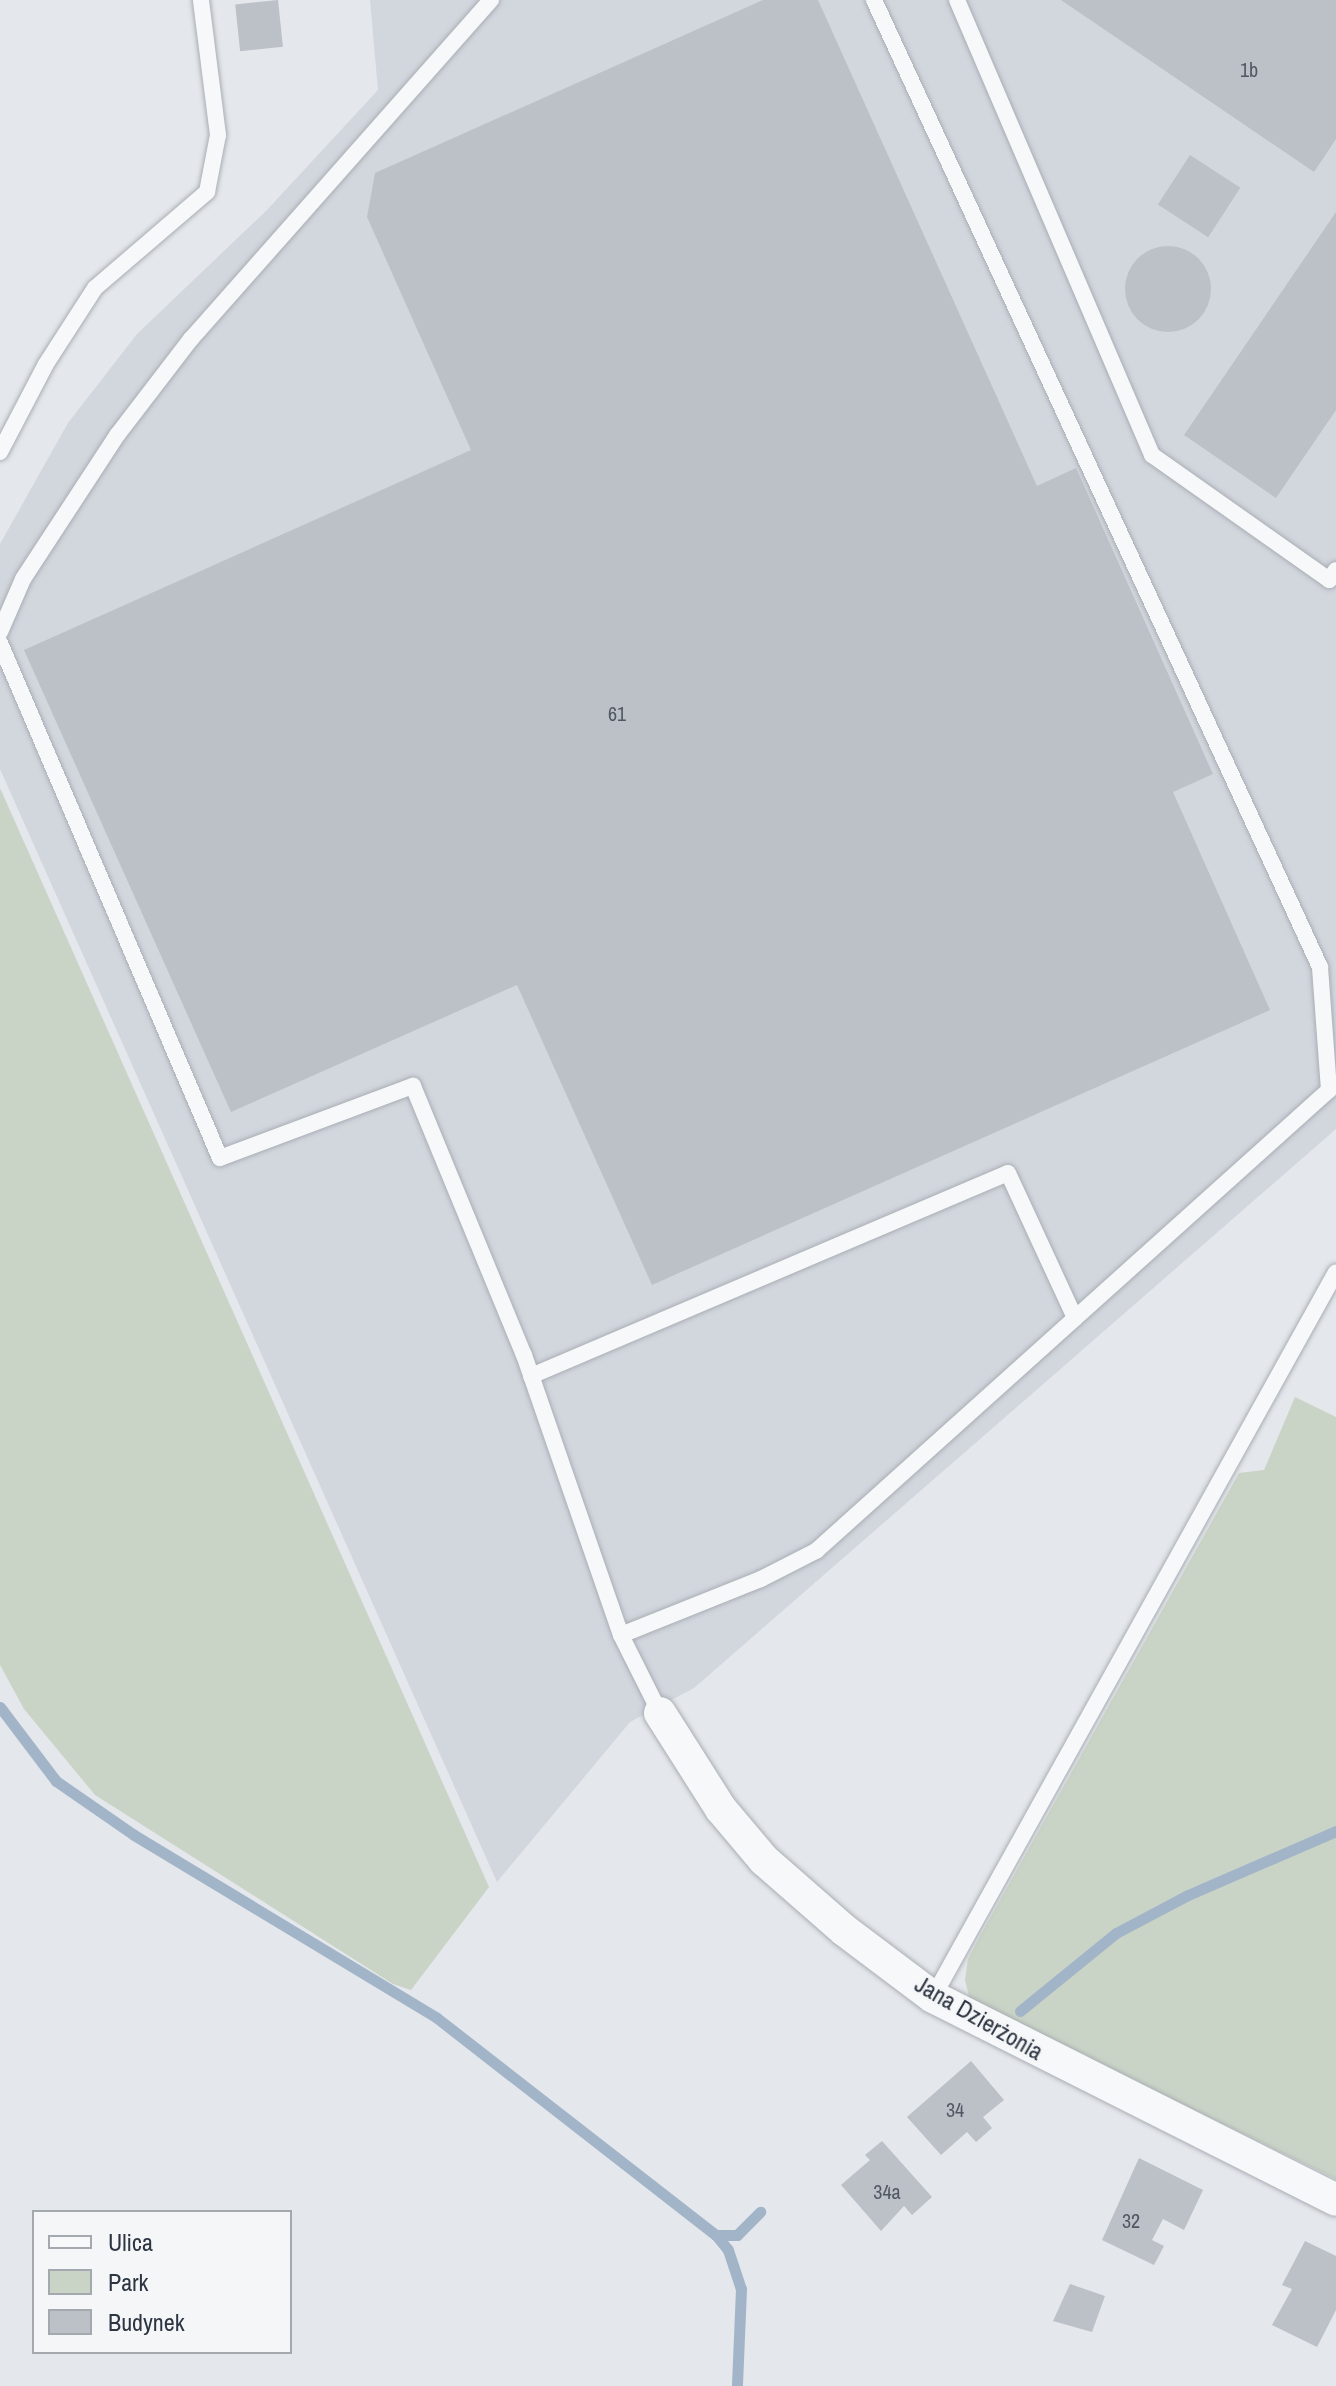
<!DOCTYPE html>
<meta charset="utf-8">
<style>
body{margin:0}
#map{position:relative;width:1336px;height:2386px;overflow:hidden;background:#e4e7eb;font-family:"Archivo Narrow",sans-serif}
div>[style]{position:absolute}
.built>*{inset:0;background:#d2d6dd}
.green>*{inset:0;background:#cad4c6}
.stream>*{height:11px;margin:-5.5px;padding:0 5.5px;transform-origin:5.5px;border-radius:5.5px;background:#a2b5c8}
.building>*{inset:0;background:#bcc0c7;transform-origin:0 0}
.round{border-radius:50%}
.roads{filter:drop-shadow(0 0 2px #a9aeb5) drop-shadow(0 0 2px #a9aeb5)}
.lane>*{height:16px;margin:-8px;padding:0 8px;transform-origin:8px;border-radius:8px;background:#f7f8f9}
.street>*{height:32px;margin:-16px;padding:0 16px;transform-origin:16px;border-radius:16px;background:#f7f8f9}
span{translate:-50% -50%;white-space:nowrap;text-align:center;line-height:1.15;-webkit-text-stroke:6px #f4f6f8;paint-order:stroke}
.number-label{font-size:20px;color:#515863}
.number-label span{-webkit-text-stroke-width:0}
.street-label{font-size:24px;color:#2d3542}
.legend{position:absolute;left:32px;top:2210px;width:260px;height:144px;box-sizing:border-box;background:#f4f6f8;border:2px solid #a4a9af;margin:0;padding:10px 14px;list-style:none;font-size:24px;color:#2d3542}
.legend li{display:flex;align-items:center;gap:16px;height:40px}
.legend b{width:40px;border:2px solid #a4a9af}
</style>
<div id="map">
<div class="built">
<i style="clip-path:polygon(370px 0,1336px 0,1336px 1129px,694px 1688px,630px 1722px,497px 1882px,0 769px,0 544px,68px 423px,137px 334px,267px 210px,378px 90px)"></i>
</div>
<div class="green">
<i style="clip-path:polygon(0 788px,489px 1887px,411px 1990px,393px 1984px,95px 1795px,24px 1709px,0 1665px)"></i>
<i style="clip-path:polygon(1295px 1397px,1336px 1417px,1336px 2179px,970px 2001px,965px 1980px,968px 1959px,981px 1934px,1239px 1473px,1264px 1470px)"></i>
</div>
<div class="stream">
<i style="left:0;top:1707px;width:93px;rotate:52.9deg"></i>
<i style="left:56px;top:1781px;width:95px;rotate:34.7deg"></i>
<i style="left:134px;top:1835px;width:354px;rotate:31.1deg"></i>
<i style="left:437px;top:2018px;width:353px;rotate:37.9deg"></i>
<i style="left:716px;top:2235px;width:19px;rotate:51deg"></i>
<i style="left:728px;top:2250px;width:41px;rotate:71.6deg"></i>
<i style="left:741px;top:2289px;width:97px;rotate:92.4deg"></i>
<i style="left:1020px;top:2011px;width:124px;rotate:-39.1deg"></i>
<i style="left:1116px;top:1933px;width:81px;rotate:-27.8deg"></i>
<i style="left:1188px;top:1895px;width:161px;rotate:-23.4deg"></i>
<i style="left:716px;top:2235px;width:21px"></i>
<i style="left:737px;top:2235px;width:33px;rotate:-45deg"></i>
</div>
<div class="building">
<i style="left:278px;top:0;width:47px;height:43px;rotate:84deg"></i>
<i style="clip-path:polygon(763px 0,818px 0,1037px 486px,1076px 468px,1213px 774px,1173px 792px,1270px 1010px,652px 1285px,517px 985px,231px 1112px,24px 650px,471px 450px,367px 217px,375px 173px)"></i>
<i style="clip-path:polygon(1061px 0,1336px 0,1336px 139px,1314px 172px)"></i>
<i style="left:1190px;top:155px;width:60px;height:59px;rotate:33deg"></i>
<i style="clip-path:polygon(1336px 212px,1336px 410px,1276px 498px,1184px 435px)"></i>
<i class="round" style="left:1125px;top:246px;width:86px;height:86px"></i>
<i style="clip-path:polygon(971px 2061px,1004px 2100px,983px 2117px,992px 2128px,976px 2142px,967px 2132px,941px 2155px,907px 2117px)"></i>
<i style="clip-path:polygon(882px 2141px,932px 2197px,912px 2215px,904px 2206px,881px 2231px,841px 2185px,870px 2160px,865px 2155px)"></i>
<i style="clip-path:polygon(1139px 2158px,1203px 2190px,1184px 2230px,1163px 2219px,1152px 2240px,1164px 2246px,1154px 2265px,1102px 2240px)"></i>
<i style="clip-path:polygon(1305px 2241px,1336px 2256px,1336px 2310px,1317px 2347px,1272px 2325px,1292px 2289px,1282px 2285px)"></i>
<i style="clip-path:polygon(1070px 2284px,1105px 2296px,1092px 2332px,1053px 2321px)"></i>
</div>
<div class="roads">
<div class="lane">
<i style="left:957px;top:0;width:495px;rotate:66.8deg"></i>
<i style="left:1152px;top:455px;width:217px;rotate:35.2deg"></i>
<i style="left:1329px;top:580px;width:12px;rotate:-55deg"></i>
<i style="left:0;top:452px;width:99px;rotate:-62.4deg"></i>
<i style="left:46px;top:364px;width:90px;rotate:-57.2deg"></i>
<i style="left:95px;top:288px;width:148px;rotate:-40.6deg"></i>
<i style="left:207px;top:192px;width:58px;rotate:-79.1deg"></i>
<i style="left:218px;top:135px;width:136px;rotate:-97.2deg"></i>
<i style="left:0;top:632px;width:58px;rotate:-66.5deg"></i>
<i style="left:23px;top:579px;width:173px;rotate:-56.8deg"></i>
<i style="left:118px;top:434px;width:120px;rotate:-52.5deg"></i>
<i style="left:191px;top:339px;width:453px;rotate:-48.5deg"></i>
<i style="left:0;top:643px;width:560px;rotate:66.87deg"></i>
<i style="left:220px;top:1158px;width:206px;rotate:-20.5deg"></i>
<i style="left:413px;top:1086px;width:291px;rotate:67.6deg"></i>
<i style="left:524px;top:1355px;width:296px;rotate:70.9deg"></i>
<i style="left:531px;top:1376px;width:518px;rotate:-23.05deg"></i>
<i style="left:1008px;top:1173px;width:160px;rotate:65.2deg"></i>
<i style="left:660px;top:1713px;width:87px;rotate:-116.6deg"></i>
<i style="left:621px;top:1635px;width:151px;rotate:-21.8deg"></i>
<i style="left:761px;top:1579px;width:62px;rotate:-27deg"></i>
<i style="left:816px;top:1551px;width:690px;rotate:-41.94deg"></i>
<i style="left:1329px;top:1090px;width:123px;rotate:-94.2deg"></i>
<i style="left:1320px;top:967px;width:1065px;rotate:-114.76deg"></i>
<i style="left:933px;top:1997px;width:829px;rotate:-60.93deg"></i>
</div>
<div class="street">
<i style="left:660px;top:1713px;width:114px;rotate:57.6deg"></i>
<i style="left:721px;top:1809px;width:67px;rotate:49.9deg"></i>
<i style="left:764px;top:1860px;width:106px;rotate:41.2deg"></i>
<i style="left:844px;top:1930px;width:111px;rotate:37deg"></i>
<i style="left:933px;top:1997px;width:451px;rotate:26.7deg"></i>
</div>
</div>
<div class="number-label">
<span style="left:1249px;top:69px">1b</span>
<span style="left:617px;top:713px">61</span>
<span style="left:955px;top:2109px">34</span>
<span style="left:887px;top:2191px">34a</span>
<span style="left:1131px;top:2220px">32</span>
</div>
<div class="street-label">
<span style="left:979px;top:2018px;rotate:30deg">Jana Dzierżonia</span>
</div>
<ul class="legend">
<li><b style="height:10px;background:#f7f8f9"></b>Ulica</li>
<li><b style="height:22px;background:#cad4c6"></b>Park</li>
<li><b style="height:22px;background:#bcc0c7"></b>Budynek</li>
</ul>
</div>
